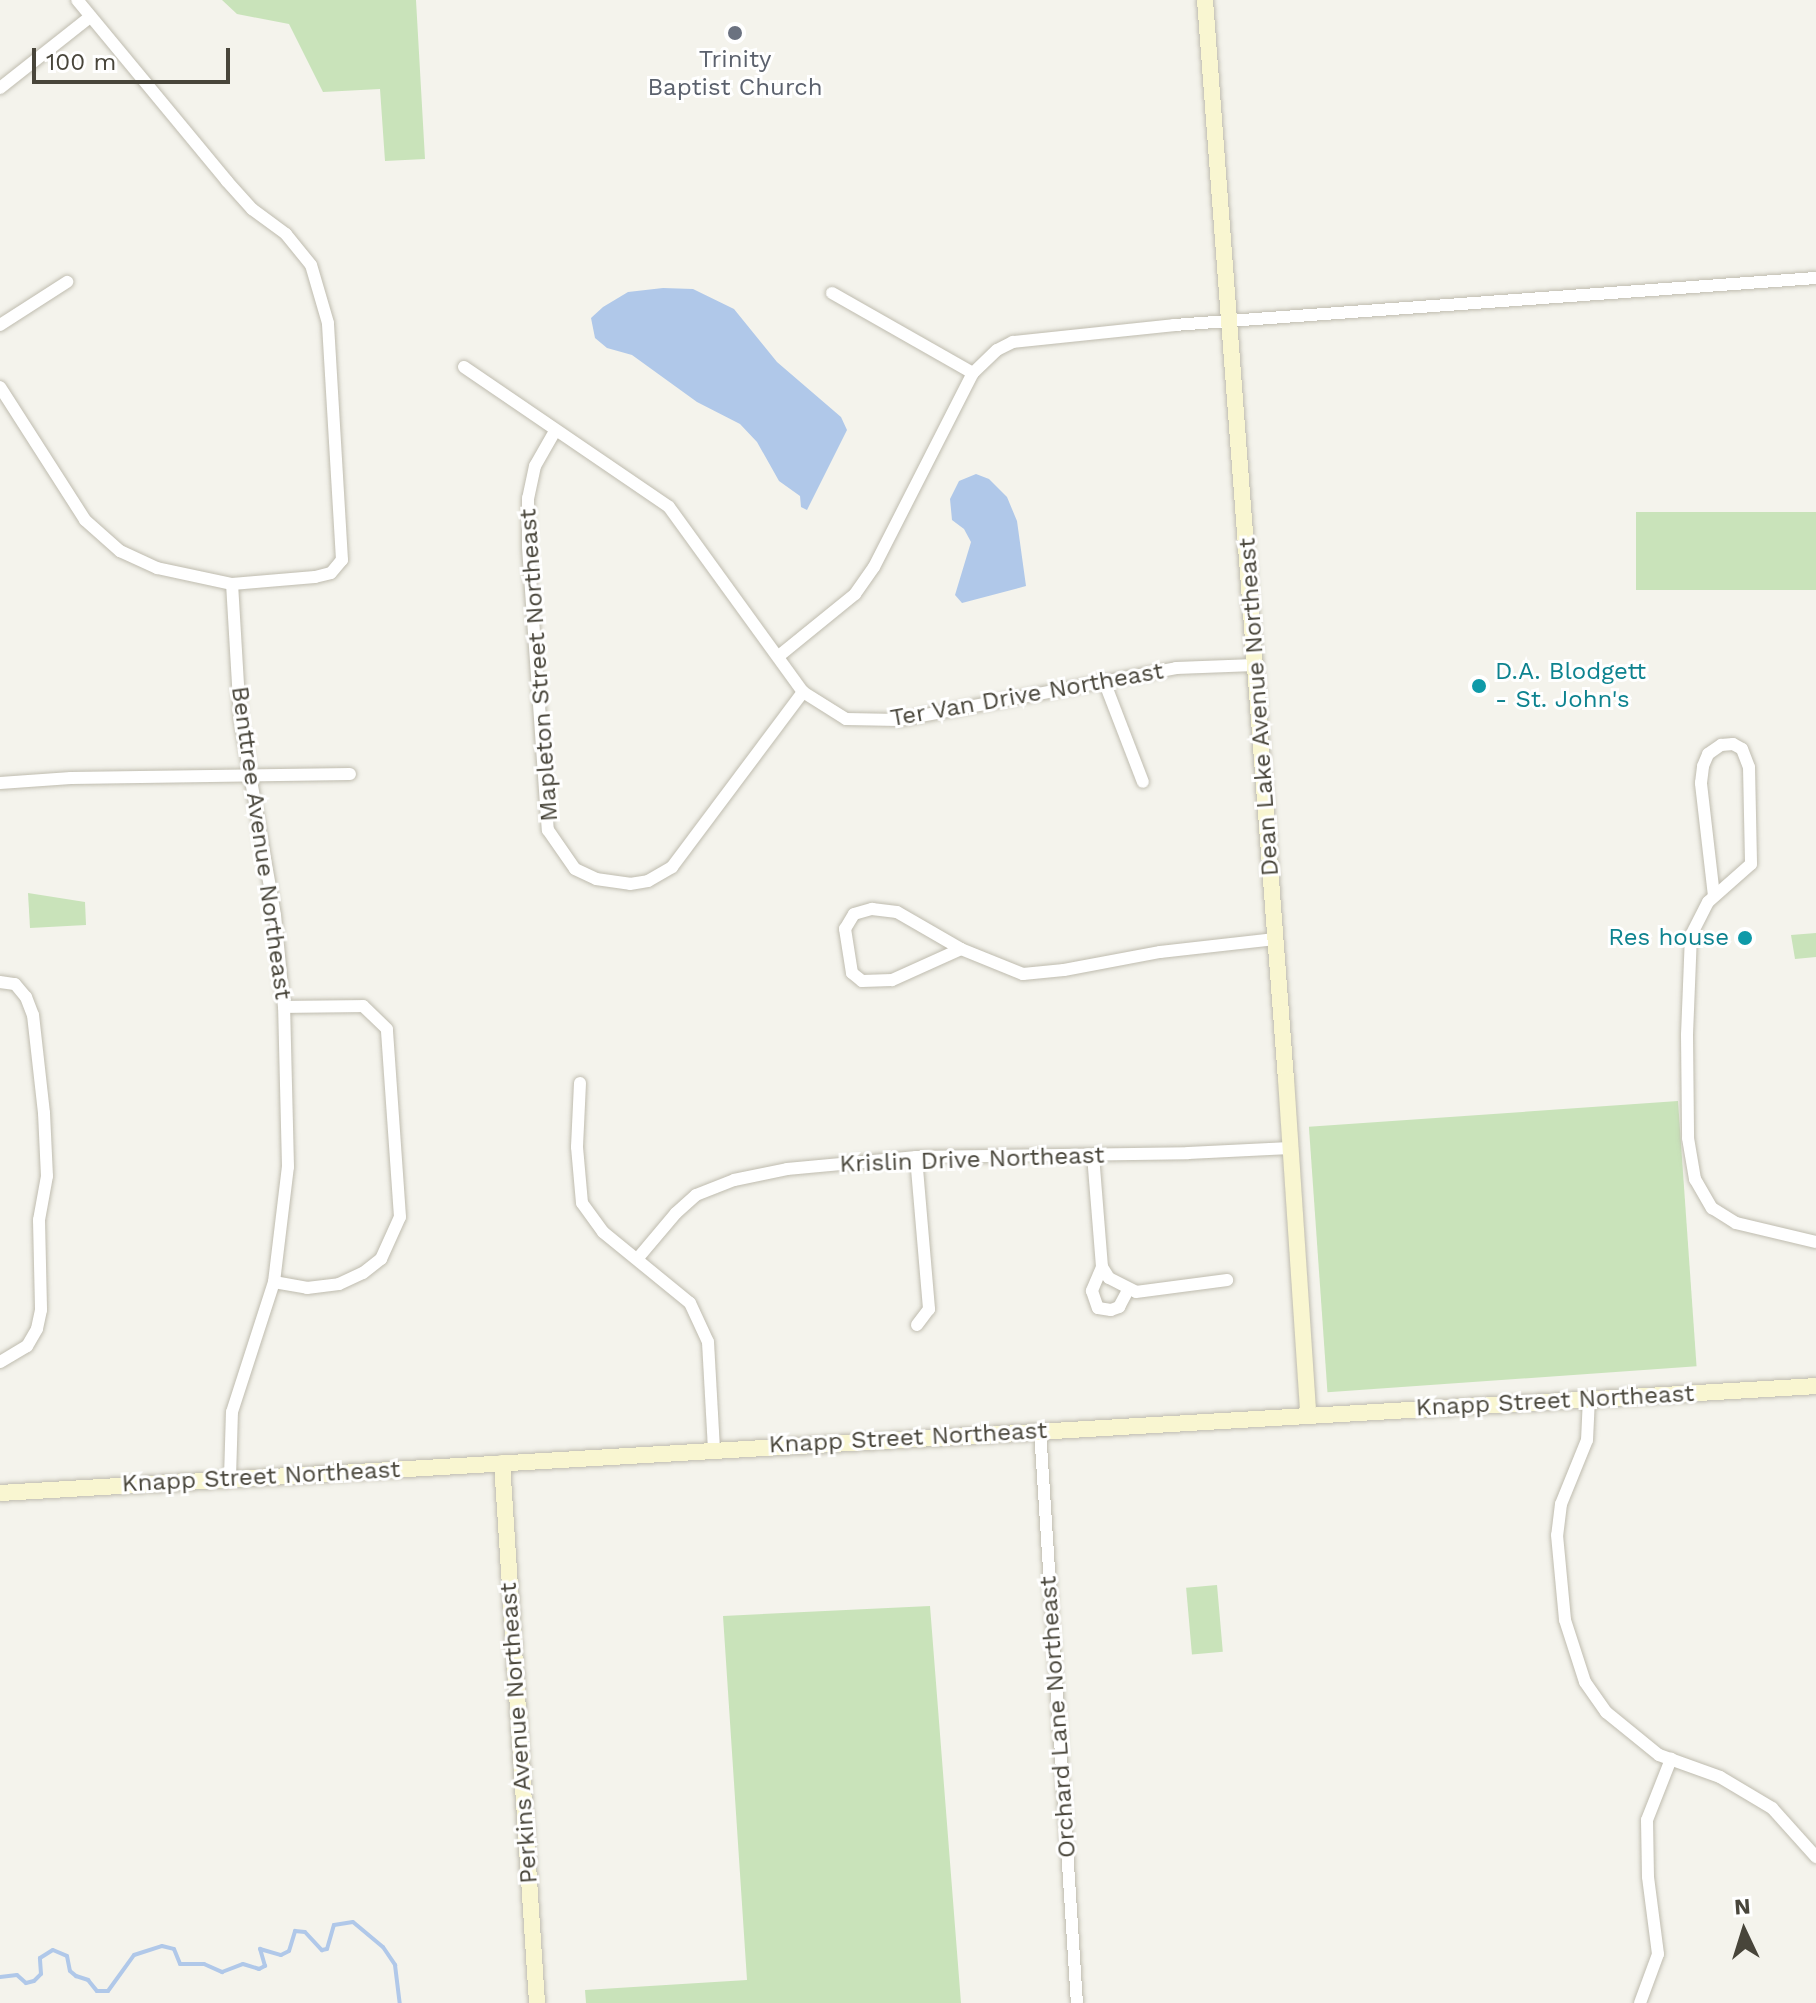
<!DOCTYPE html>
<style>
body{margin:0}
#map{position:relative;width:1816px;height:2003px;overflow:hidden;background:#f4f3ec;font-family:"Work Sans",sans-serif}
div>[style]{position:absolute}
.green>*{inset:0;background:#c9e3ba;transform-origin:0 0}
.water>*{inset:0;background:#b0c8e9}
.stream>*{height:4px;margin:-2px;padding:0 2px;transform-origin:2px;border-radius:2px;background:#b0c8e9}
.roads{filter:drop-shadow(0 0 2px #bfbcaf) drop-shadow(0 0 2px #bfbcaf)}
.street>*{height:12px;margin:-6px;padding:0 6px;transform-origin:6px;border-radius:6px;background:#fff}
.secondary>*{height:16px;margin:-8px;padding:0 8px;transform-origin:8px;border-radius:8px;background:#f9f6d1}
.dots>*{width:22px;height:22px;translate:-50% -50%;box-sizing:border-box;border:4px solid #fff;border-radius:50%}
span{translate:-50% -50%;white-space:nowrap;text-align:center;line-height:1.15;-webkit-text-stroke:6px #fff;paint-order:stroke}
.worship-label{font-size:24px;color:#5b616d}
.street-label{font-size:24px;color:#48453a}
.culture-label{font-size:24px;color:#0d838f}
.left{translate:0 -50%;text-align:left}
.right{translate:-100% -50%;text-align:right}
.north{position:absolute;left:1704px;top:1891px;width:80px;height:80px;-webkit-text-stroke:6px #fff;paint-order:stroke;rotate:356deg;font-size:22px;font-weight:700;line-height:32px;text-align:center;color:#48453a}
.north::after{content:'';display:block;margin:auto;width:28px;height:36px;background:#48453a;clip-path:polygon(50% 0,100% 100%,50% 72%,0 100%)}
.scale{position:absolute;left:32px;top:48px;width:198px;height:36px;box-sizing:border-box;border:4px solid #48453a;border-top:0;padding-left:10px;font-size:24px;line-height:28px;white-space:nowrap;color:#48453a;-webkit-text-stroke:6px #fff;paint-order:stroke}
</style>
<div id="map">
<div class="green">
<i style="clip-path:polygon(222px 0,416px 0,425px 159px,385px 161px,380px 89px,323px 92px,289px 24px,237px 14px)"></i>
<i style="left:1816px;top:512px;width:78px;height:180px;rotate:90deg"></i>
<i style="clip-path:polygon(28px 893px,85px 902px,86px 925px,30px 928px)"></i>
<i style="clip-path:polygon(1816px 933px,1816px 957px,1795px 959px,1791px 935px)"></i>
<i style="left:1678px;top:1101px;width:266px;height:370px;rotate:86deg"></i>
<i style="left:1217px;top:1585px;width:67px;height:31px;rotate:85deg"></i>
<i style="clip-path:polygon(930px 1606px,961px 2003px,586px 2003px,585px 1990px,747px 1980px,723px 1616px)"></i>
</div>
<div class="water">
<i style="clip-path:polygon(663px 288px,693px 289px,734px 309px,777px 362px,841px 417px,847px 430px,807px 510px,801px 507px,800px 496px,779px 481px,757px 442px,740px 424px,697px 402px,632px 355px,607px 348px,595px 338px,591px 318px,603px 307px,628px 292px)"></i>
<i style="clip-path:polygon(976px 474px,989px 479px,1007px 497px,1017px 521px,1026px 586px,962px 603px,955px 595px,971px 542px,964px 529px,952px 520px,950px 499px,959px 481px)"></i>
</div>
<div class="stream">
<i style="left:0;top:1977px;width:17px;rotate:-7deg"></i>
<i style="left:17px;top:1975px;width:12px;rotate:42deg"></i>
<i style="left:26px;top:1983px;width:8px;rotate:-14deg"></i>
<i style="left:34px;top:1981px;width:10px;rotate:-45deg"></i>
<i style="left:41px;top:1974px;width:16px;rotate:-94deg"></i>
<i style="left:40px;top:1958px;width:15px;rotate:-32deg"></i>
<i style="left:53px;top:1950px;width:15px;rotate:23deg"></i>
<i style="left:67px;top:1956px;width:15px;rotate:79deg"></i>
<i style="left:70px;top:1971px;width:8px;rotate:40deg"></i>
<i style="left:76px;top:1976px;width:13px;rotate:18deg"></i>
<i style="left:88px;top:1980px;width:14px;rotate:51deg"></i>
<i style="left:97px;top:1991px;width:11px"></i>
<i style="left:108px;top:1991px;width:44px;rotate:-54.2deg"></i>
<i style="left:134px;top:1955px;width:29px;rotate:-18deg"></i>
<i style="left:162px;top:1946px;width:12px;rotate:14deg"></i>
<i style="left:174px;top:1949px;width:16px;rotate:68deg"></i>
<i style="left:180px;top:1964px;width:24px"></i>
<i style="left:204px;top:1964px;width:20px;rotate:24deg"></i>
<i style="left:222px;top:1972px;width:22px;rotate:-21deg"></i>
<i style="left:243px;top:1964px;width:17px;rotate:17deg"></i>
<i style="left:259px;top:1969px;width:7px;rotate:-27deg"></i>
<i style="left:265px;top:1966px;width:18px;rotate:-106deg"></i>
<i style="left:260px;top:1949px;width:22px;rotate:16deg"></i>
<i style="left:281px;top:1955px;width:9px;rotate:-27deg"></i>
<i style="left:289px;top:1951px;width:21px;rotate:-73deg"></i>
<i style="left:295px;top:1931px;width:10px;rotate:6deg"></i>
<i style="left:305px;top:1932px;width:25px;rotate:47deg"></i>
<i style="left:322px;top:1950px;width:5px;rotate:-11deg"></i>
<i style="left:327px;top:1949px;width:25px;rotate:-74deg"></i>
<i style="left:334px;top:1925px;width:19px;rotate:-9deg"></i>
<i style="left:353px;top:1922px;width:39px;rotate:40deg"></i>
<i style="left:383px;top:1947px;width:22px;rotate:56deg"></i>
<i style="left:395px;top:1965px;width:38px;rotate:83deg"></i>
</div>
<div class="roads">
<div class="street">
<i style="left:0;top:88px;width:115px;rotate:-38.3deg"></i>
<i style="left:832px;top:293px;width:162px;rotate:29.6deg"></i>
<i style="left:0;top:325px;width:80px;rotate:-32.7deg"></i>
<i style="left:464px;top:367px;width:248px;rotate:34.3deg"></i>
<i style="left:669px;top:507px;width:228px;rotate:54.1deg"></i>
<i style="left:803px;top:692px;width:51px;rotate:32.1deg"></i>
<i style="left:846px;top:719px;width:53px;rotate:1.1deg"></i>
<i style="left:899px;top:720px;width:282px;rotate:-10.6deg"></i>
<i style="left:1176px;top:668px;width:79px;rotate:-2.2deg"></i>
<i style="left:0;top:387px;width:158px;rotate:57.4deg"></i>
<i style="left:85px;top:520px;width:47px;rotate:41.5deg"></i>
<i style="left:120px;top:551px;width:41px;rotate:24.7deg"></i>
<i style="left:157px;top:568px;width:77px;rotate:12deg"></i>
<i style="left:232px;top:584px;width:83px;rotate:-4.8deg"></i>
<i style="left:315px;top:577px;width:16px;rotate:-14deg"></i>
<i style="left:331px;top:573px;width:17px;rotate:-50deg"></i>
<i style="left:342px;top:560px;width:237px;rotate:-93.4deg"></i>
<i style="left:328px;top:323px;width:60px;rotate:-106.3deg"></i>
<i style="left:311px;top:265px;width:40px;rotate:-129deg"></i>
<i style="left:286px;top:234px;width:42px;rotate:-143.7deg"></i>
<i style="left:252px;top:209px;width:38px;rotate:-132deg"></i>
<i style="left:227px;top:181px;width:235px;rotate:-129.6deg"></i>
<i style="left:555px;top:431px;width:40px;rotate:119.7deg"></i>
<i style="left:535px;top:466px;width:33px;rotate:102deg"></i>
<i style="left:528px;top:498px;width:49px;rotate:90deg"></i>
<i style="left:528px;top:547px;width:284px;rotate:86deg"></i>
<i style="left:548px;top:830px;width:47px;rotate:55.3deg"></i>
<i style="left:575px;top:869px;width:23px;rotate:25deg"></i>
<i style="left:596px;top:879px;width:34px;rotate:8deg"></i>
<i style="left:630px;top:884px;width:18px;rotate:-9deg"></i>
<i style="left:648px;top:881px;width:28px;rotate:-30deg"></i>
<i style="left:672px;top:867px;width:219px;rotate:-53.2deg"></i>
<i style="left:780px;top:655px;width:97px;rotate:-39.1deg"></i>
<i style="left:855px;top:594px;width:33px;rotate:-55deg"></i>
<i style="left:874px;top:567px;width:218px;rotate:-63deg"></i>
<i style="left:973px;top:373px;width:33px;rotate:-44deg"></i>
<i style="left:997px;top:350px;width:18px;rotate:-27deg"></i>
<i style="left:1013px;top:342px;width:162px;rotate:-6deg"></i>
<i style="left:1174px;top:325px;width:644px;rotate:-4.19deg"></i>
<i style="left:1104px;top:681px;width:108px;rotate:68.9deg"></i>
<i style="left:0;top:783px;width:71px;rotate:-4deg"></i>
<i style="left:71px;top:778px;width:279px;rotate:-0.8deg"></i>
<i style="left:1714px;top:896px;width:114px;rotate:-96.6deg"></i>
<i style="left:1701px;top:783px;width:17px;rotate:-83deg"></i>
<i style="left:1703px;top:766px;width:13px;rotate:-67deg"></i>
<i style="left:1708px;top:754px;width:16px;rotate:-35deg"></i>
<i style="left:1721px;top:745px;width:12px;rotate:-5deg"></i>
<i style="left:1733px;top:744px;width:10px;rotate:29deg"></i>
<i style="left:1742px;top:749px;width:19px;rotate:69deg"></i>
<i style="left:1749px;top:767px;width:97px;rotate:88.8deg"></i>
<i style="left:1751px;top:864px;width:57px;rotate:138.5deg"></i>
<i style="left:1708px;top:902px;width:37px;rotate:117deg"></i>
<i style="left:1691px;top:935px;width:100px;rotate:92.3deg"></i>
<i style="left:1687px;top:1035px;width:103px;rotate:89.4deg"></i>
<i style="left:1688px;top:1138px;width:42px;rotate:80.3deg"></i>
<i style="left:1695px;top:1179px;width:34px;rotate:60deg"></i>
<i style="left:1712px;top:1208px;width:28px;rotate:32deg"></i>
<i style="left:1736px;top:1223px;width:82px;rotate:13.4deg"></i>
<i style="left:872px;top:909px;width:25px;rotate:7deg"></i>
<i style="left:897px;top:912px;width:74px;rotate:30deg"></i>
<i style="left:961px;top:949px;width:76px;rotate:155.8deg"></i>
<i style="left:892px;top:980px;width:30px;rotate:178deg"></i>
<i style="left:862px;top:981px;width:13px;rotate:-141deg"></i>
<i style="left:852px;top:973px;width:45px;rotate:-99deg"></i>
<i style="left:845px;top:929px;width:17px;rotate:-59deg"></i>
<i style="left:854px;top:914px;width:19px;rotate:-16deg"></i>
<i style="left:961px;top:949px;width:67px;rotate:22deg"></i>
<i style="left:1023px;top:974px;width:41px;rotate:-5.6deg"></i>
<i style="left:1064px;top:970px;width:98px;rotate:-10.6deg"></i>
<i style="left:1160px;top:952px;width:116px;rotate:-6.4deg"></i>
<i style="left:0;top:982px;width:15px;rotate:8deg"></i>
<i style="left:15px;top:984px;width:17px;rotate:50deg"></i>
<i style="left:26px;top:997px;width:19px;rotate:69deg"></i>
<i style="left:33px;top:1015px;width:99px;rotate:83.6deg"></i>
<i style="left:44px;top:1113px;width:63px;rotate:87.3deg"></i>
<i style="left:47px;top:1176px;width:45px;rotate:100.3deg"></i>
<i style="left:39px;top:1220px;width:90px;rotate:88.7deg"></i>
<i style="left:41px;top:1310px;width:19px;rotate:102deg"></i>
<i style="left:37px;top:1329px;width:20px;rotate:120deg"></i>
<i style="left:27px;top:1346px;width:31px;rotate:149deg"></i>
<i style="left:580px;top:1083px;width:64px;rotate:92.7deg"></i>
<i style="left:577px;top:1147px;width:56px;rotate:84.9deg"></i>
<i style="left:582px;top:1203px;width:36px;rotate:54deg"></i>
<i style="left:603px;top:1232px;width:112px;rotate:39.2deg"></i>
<i style="left:690px;top:1303px;width:43px;rotate:65.2deg"></i>
<i style="left:708px;top:1342px;width:107px;rotate:86.8deg"></i>
<i style="left:1093px;top:1155px;width:112px;rotate:85.4deg"></i>
<i style="left:1102px;top:1267px;width:13px;rotate:58deg"></i>
<i style="left:1109px;top:1278px;width:30px;rotate:27deg"></i>
<i style="left:1136px;top:1292px;width:92px;rotate:-7.5deg"></i>
<i style="left:916px;top:1157px;width:153px;rotate:85.1deg"></i>
<i style="left:929px;top:1309px;width:20px;rotate:127deg"></i>
<i style="left:638px;top:1258px;width:59px;rotate:-49.8deg"></i>
<i style="left:676px;top:1213px;width:27px;rotate:-42deg"></i>
<i style="left:696px;top:1195px;width:41px;rotate:-21.5deg"></i>
<i style="left:734px;top:1180px;width:54px;rotate:-11.7deg"></i>
<i style="left:787px;top:1169px;width:130px;rotate:-5.3deg"></i>
<i style="left:916px;top:1157px;width:272px;rotate:-0.8deg"></i>
<i style="left:1188px;top:1153px;width:102px;rotate:-2.8deg"></i>
<i style="left:1102px;top:1267px;width:26px;rotate:113deg"></i>
<i style="left:1092px;top:1291px;width:18px;rotate:71deg"></i>
<i style="left:1098px;top:1308px;width:13px;rotate:9deg"></i>
<i style="left:1111px;top:1310px;width:9px;rotate:-21deg"></i>
<i style="left:1119px;top:1307px;width:19px;rotate:-62deg"></i>
<i style="left:274px;top:1282px;width:34px;rotate:10deg"></i>
<i style="left:307px;top:1288px;width:32px;rotate:-7deg"></i>
<i style="left:339px;top:1284px;width:26px;rotate:-25deg"></i>
<i style="left:363px;top:1273px;width:23px;rotate:-38deg"></i>
<i style="left:381px;top:1259px;width:46px;rotate:-65.7deg"></i>
<i style="left:400px;top:1217px;width:188px;rotate:-94deg"></i>
<i style="left:387px;top:1029px;width:33px;rotate:-136deg"></i>
<i style="left:363px;top:1006px;width:79px;rotate:179.3deg"></i>
<i style="left:1589px;top:1398px;width:42px;rotate:92.7deg"></i>
<i style="left:1587px;top:1440px;width:69px;rotate:112.1deg"></i>
<i style="left:1561px;top:1504px;width:31px;rotate:97deg"></i>
<i style="left:1557px;top:1535px;width:85px;rotate:84.6deg"></i>
<i style="left:1565px;top:1620px;width:65px;rotate:72.1deg"></i>
<i style="left:1585px;top:1682px;width:37px;rotate:55deg"></i>
<i style="left:1606px;top:1712px;width:68px;rotate:39.1deg"></i>
<i style="left:1659px;top:1755px;width:65px;rotate:19.8deg"></i>
<i style="left:1720px;top:1777px;width:61px;rotate:30.8deg"></i>
<i style="left:1772px;top:1808px;width:66px;rotate:48.1deg"></i>
<i style="left:1040px;top:1430px;width:574px;rotate:86.31deg"></i>
<i style="left:230px;top:1478px;width:66px;rotate:-88.3deg"></i>
<i style="left:232px;top:1412px;width:137px;rotate:-72.1deg"></i>
<i style="left:274px;top:1282px;width:116px;rotate:-83.1deg"></i>
<i style="left:288px;top:1167px;width:160px;rotate:-91.4deg"></i>
<i style="left:284px;top:1007px;width:92px;rotate:-95.6deg"></i>
<i style="left:275px;top:915px;width:200px;rotate:-100.1deg"></i>
<i style="left:240px;top:718px;width:134px;rotate:-93.4deg"></i>
<i style="left:1640px;top:2003px;width:52px;rotate:-69.8deg"></i>
<i style="left:1658px;top:1954px;width:78px;rotate:-97.4deg"></i>
<i style="left:1648px;top:1877px;width:57px;rotate:-91deg"></i>
<i style="left:1647px;top:1820px;width:66px;rotate:-68.5deg"></i>
</div>
<div class="secondary">
<i style="left:1205px;top:0;width:1082px;rotate:85.71deg"></i>
<i style="left:1286px;top:1079px;width:336px;rotate:86.2deg"></i>
<i style="left:502px;top:1463px;width:541px;rotate:86.29deg"></i>
<i style="left:0;top:1493px;width:1819px;rotate:-3.37deg"></i>
</div>
</div>
<div class="dots">
<i style="left:735px;top:33px;background:#6b7280"></i>
<i style="left:1479px;top:686px;background:#0f9aa8"></i>
<i style="left:1745px;top:938px;background:#0f9aa8"></i>
</div>
<div class="worship-label">
<span style="left:735px;top:74px">Trinity<br>Baptist Church</span>
</div>
<div class="street-label">
<span style="left:539px;top:665px;rotate:-94deg">Mapleton Street Northeast</span>
<span style="left:1027px;top:695px;rotate:-10deg">Ter Van Drive Northeast</span>
<span style="left:1259px;top:707px;rotate:-94deg">Dean Lake Avenue Northeast</span>
<span style="left:261px;top:843px;rotate:82deg">Benttree Avenue Northeast</span>
<span style="left:972px;top:1160px;rotate:-2deg">Krislin Drive Northeast</span>
<span style="left:1555px;top:1401px;rotate:-3deg">Knapp Street Northeast</span>
<span style="left:908px;top:1438px;rotate:-3deg">Knapp Street Northeast</span>
<span style="left:261px;top:1477px;rotate:-3deg">Knapp Street Northeast</span>
<span style="left:1058px;top:1717px;rotate:-94deg">Orchard Lane Northeast</span>
<span style="left:519px;top:1733px;rotate:-94deg">Perkins Avenue Northeast</span>
</div>
<div class="culture-label">
<span class="left" style="left:1495px;top:686px">D.A. Blodgett<br>- St. John's</span>
<span class="right" style="left:1729px;top:938px">Res house</span>
</div>
<div class="north">N</div>
<div class="scale">100 m</div>
</div>
